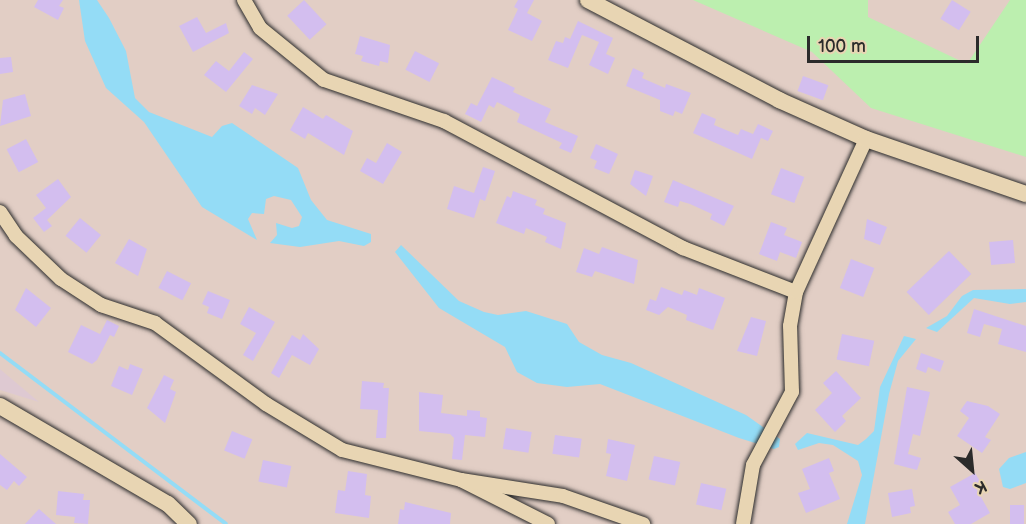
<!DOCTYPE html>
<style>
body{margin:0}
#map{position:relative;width:1026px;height:524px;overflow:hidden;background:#e2cec5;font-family:"Balsamiq Sans",sans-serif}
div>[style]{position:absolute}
.built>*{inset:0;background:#dec9d2}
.green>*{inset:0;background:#bcefaf}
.water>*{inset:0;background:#94dcf6}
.stream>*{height:4px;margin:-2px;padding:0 2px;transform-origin:2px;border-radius:2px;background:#94dcf6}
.building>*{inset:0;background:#d3beef;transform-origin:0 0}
.roads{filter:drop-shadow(0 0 2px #2b2b2b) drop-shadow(0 0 2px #2b2b2b)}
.minor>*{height:14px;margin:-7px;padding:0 7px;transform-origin:7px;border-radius:7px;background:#e8d5b3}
.tertiary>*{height:16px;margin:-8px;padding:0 8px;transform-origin:8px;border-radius:8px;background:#e8d5b3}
span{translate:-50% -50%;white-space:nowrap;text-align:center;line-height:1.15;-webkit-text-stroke:4.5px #e8d5b3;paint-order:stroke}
.north{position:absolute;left:942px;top:440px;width:60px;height:60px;-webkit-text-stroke:4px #e8d5b3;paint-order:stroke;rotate:153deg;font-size:16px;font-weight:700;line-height:24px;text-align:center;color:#2b2b2b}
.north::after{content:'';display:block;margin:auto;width:21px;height:27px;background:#2b2b2b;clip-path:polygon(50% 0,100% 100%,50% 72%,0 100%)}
.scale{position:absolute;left:807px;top:36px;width:172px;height:27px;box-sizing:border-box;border:3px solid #2b2b2b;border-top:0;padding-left:8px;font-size:18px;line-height:21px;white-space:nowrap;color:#2b2b2b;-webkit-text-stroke:4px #e8d5b3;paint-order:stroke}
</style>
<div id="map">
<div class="built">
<i style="clip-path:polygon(0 369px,1px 370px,39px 402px,0 390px)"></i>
</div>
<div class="green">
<i style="clip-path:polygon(693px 0,868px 0,868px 17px,967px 64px,1010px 0,1026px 0,1026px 157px,871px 108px,812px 52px)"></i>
</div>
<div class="water">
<i style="clip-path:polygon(79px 0,97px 0,109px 18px,126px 51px,135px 98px,149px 112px,212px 137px,222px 126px,232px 123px,298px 168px,311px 200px,327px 220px,371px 234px,371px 242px,364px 246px,339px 241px,300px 247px,270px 243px,277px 235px,276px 223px,292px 228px,299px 226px,302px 217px,291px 200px,274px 196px,266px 199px,264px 214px,252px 213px,248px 219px,257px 240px,202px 207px,144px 122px,106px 88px,85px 41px)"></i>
<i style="clip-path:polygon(401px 245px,459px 301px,484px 312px,498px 315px,526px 311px,567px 324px,579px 342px,602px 355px,631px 363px,746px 415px,780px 439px,779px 447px,774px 449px,739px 438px,600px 384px,567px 387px,537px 383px,517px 372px,505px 347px,439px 308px,395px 252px)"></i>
<i style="clip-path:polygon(1026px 289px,1026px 302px,1010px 304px,974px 298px,937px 332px,926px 328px,947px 316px,962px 296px,973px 290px)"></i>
<i style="clip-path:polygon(904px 336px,916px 339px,898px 361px,889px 394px,865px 524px,847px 524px,862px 475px,858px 461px,833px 445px,819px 443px,798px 450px,795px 444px,807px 433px,858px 445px,866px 439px,874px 431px,880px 387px)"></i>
<i style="clip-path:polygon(1026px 452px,1026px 483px,1010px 489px,1003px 487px,999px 469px,1009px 458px)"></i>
</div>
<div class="stream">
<i style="left:0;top:353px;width:283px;rotate:37.1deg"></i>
</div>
<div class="building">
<i style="clip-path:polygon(38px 0,63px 0,59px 6px,64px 8px,58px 20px,34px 7px)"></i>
<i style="left:304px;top:0;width:33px;height:23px;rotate:47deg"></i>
<i style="clip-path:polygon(518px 0,534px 0,527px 13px,542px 21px,532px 41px,508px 30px,518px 9px,514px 7px)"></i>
<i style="left:952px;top:0;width:22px;height:22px;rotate:32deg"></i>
<i style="clip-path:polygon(197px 17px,206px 33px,226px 23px,229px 33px,193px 52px,179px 26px)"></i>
<i style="clip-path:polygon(578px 21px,613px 38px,606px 54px,615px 58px,608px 74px,589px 65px,599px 42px,582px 35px,568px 68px,548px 60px,556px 41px,563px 43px,565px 37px,570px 39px)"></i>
<i style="clip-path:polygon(360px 36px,390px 45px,388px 63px,380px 61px,379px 66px,361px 61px,363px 56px,355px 54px)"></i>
<i style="left:415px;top:51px;width:27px;height:21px;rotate:27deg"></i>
<i style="clip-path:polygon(244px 52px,253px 59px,226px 92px,204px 75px,216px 61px,229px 71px)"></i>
<i style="clip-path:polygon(11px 57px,13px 72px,0 74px,0 58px)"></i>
<i style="clip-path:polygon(633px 68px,644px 73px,642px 78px,665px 88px,666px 84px,691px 93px,682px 114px,675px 111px,673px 116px,660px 111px,660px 100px,626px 86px)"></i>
<i style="left:803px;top:76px;width:27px;height:16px;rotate:20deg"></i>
<i style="clip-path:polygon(492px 77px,515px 88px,513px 92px,551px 109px,545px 122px,578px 136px,571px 153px,559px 148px,562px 143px,517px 122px,520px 114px,497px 102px,494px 108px,489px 105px,481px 122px,465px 114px,471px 103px,477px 106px)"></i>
<i style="clip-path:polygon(252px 85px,278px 94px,265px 115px,255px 108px,252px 114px,239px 106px)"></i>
<i style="clip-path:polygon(25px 94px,31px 116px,0 126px,3px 100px)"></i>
<i style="clip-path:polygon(303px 107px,323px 119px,326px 115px,353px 131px,344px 155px,308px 133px,305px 139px,290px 130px)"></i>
<i style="clip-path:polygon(702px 113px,716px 119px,714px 125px,738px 135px,741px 129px,753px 134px,758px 124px,773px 131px,768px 141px,761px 138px,752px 159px,693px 133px)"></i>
<i style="left:26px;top:139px;width:26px;height:22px;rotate:62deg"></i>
<i style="clip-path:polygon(387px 143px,402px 152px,383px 184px,360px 171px,367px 158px,376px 163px)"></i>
<i style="clip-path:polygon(596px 144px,618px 154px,609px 174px,594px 168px,597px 161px,590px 158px)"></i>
<i style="clip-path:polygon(483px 167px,495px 171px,485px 201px,480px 199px,474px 218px,447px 209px,454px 186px,474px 193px)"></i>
<i style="left:781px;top:168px;width:25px;height:28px;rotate:21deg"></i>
<i style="clip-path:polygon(635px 170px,653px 176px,646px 196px,630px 184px)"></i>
<i style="clip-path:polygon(58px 179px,71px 197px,47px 220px,52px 226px,44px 232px,33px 218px,46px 208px,36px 195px)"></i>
<i style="clip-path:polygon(673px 180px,734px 206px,724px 226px,710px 219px,712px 214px,690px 204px,680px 201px,678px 207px,664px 202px)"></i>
<i style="clip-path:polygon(513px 191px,537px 200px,535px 205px,545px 209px,543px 214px,566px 223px,561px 249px,545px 242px,547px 237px,526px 228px,524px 234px,496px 223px,507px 196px,511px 198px)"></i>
<i style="left:80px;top:218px;width:27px;height:23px;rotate:39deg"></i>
<i style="clip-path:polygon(867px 219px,887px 227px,880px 245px,864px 239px)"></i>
<i style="clip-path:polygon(771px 222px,787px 228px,784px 235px,802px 242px,796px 258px,780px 252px,777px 261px,759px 254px)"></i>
<i style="clip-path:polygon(129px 239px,147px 249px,138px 276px,115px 263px)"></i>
<i style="left:1013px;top:240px;width:23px;height:24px;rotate:85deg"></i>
<i style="clip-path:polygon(602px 247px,638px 260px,634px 284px,595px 271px,592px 277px,576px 272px,584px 248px,599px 254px)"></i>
<i style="left:949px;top:251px;width:32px;height:59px;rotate:46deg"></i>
<i style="left:851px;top:259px;width:25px;height:31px;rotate:21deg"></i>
<i style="left:167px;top:271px;width:27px;height:19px;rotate:27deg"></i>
<i style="clip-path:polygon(661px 287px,682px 295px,684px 290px,697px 295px,699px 288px,725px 298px,713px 330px,686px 320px,687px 315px,668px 307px,659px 315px,646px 310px,650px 299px,656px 301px)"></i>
<i style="clip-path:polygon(26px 288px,51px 308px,36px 327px,15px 310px)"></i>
<i style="clip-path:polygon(208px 291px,230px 300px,222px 319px,207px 313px,209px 307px,202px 304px)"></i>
<i style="clip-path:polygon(249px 307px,275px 322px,253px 361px,243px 355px,256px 333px,240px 324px)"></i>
<i style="clip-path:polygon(974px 309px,1026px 326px,1026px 352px,998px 344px,1002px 329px,984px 324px,980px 337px,967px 333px)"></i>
<i style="clip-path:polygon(751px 317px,766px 321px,757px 356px,737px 351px)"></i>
<i style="clip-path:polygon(107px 320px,119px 326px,114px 337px,110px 335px,97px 360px,92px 364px,68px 352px,81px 325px,100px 334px)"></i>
<i style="clip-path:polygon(303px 334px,319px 349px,310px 365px,292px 355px,279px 378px,271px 373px,292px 335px,300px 340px)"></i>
<i style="left:842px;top:334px;width:33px;height:26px;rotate:12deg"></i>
<i style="clip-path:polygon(921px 353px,944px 361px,940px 372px,928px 367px,926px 373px,916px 369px)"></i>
<i style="clip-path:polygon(130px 364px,143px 369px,132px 395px,111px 386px,119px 366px,128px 370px)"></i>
<i style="clip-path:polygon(836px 371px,861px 398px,842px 416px,846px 421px,835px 432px,815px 410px,832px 393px,823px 383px)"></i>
<i style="clip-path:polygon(164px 375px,174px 380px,170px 389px,176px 392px,165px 423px,147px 408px)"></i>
<i style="clip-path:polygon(362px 381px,384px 383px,383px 388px,389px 388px,386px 438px,376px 438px,378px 410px,360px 409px)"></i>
<i style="clip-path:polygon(907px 387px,930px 392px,920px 436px,913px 434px,908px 454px,921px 458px,917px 470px,894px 464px)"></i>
<i style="clip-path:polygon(419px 392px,443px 395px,441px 413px,467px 416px,467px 410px,480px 411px,480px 417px,487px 418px,485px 437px,465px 435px,462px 460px,452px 459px,454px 438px,450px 434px,419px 431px)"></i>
<i style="clip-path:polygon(967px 401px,988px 406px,1000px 414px,985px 437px,991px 440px,982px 453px,957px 436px,969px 418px,960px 411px)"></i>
<i style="left:506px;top:428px;width:26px;height:21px;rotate:9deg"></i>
<i style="left:232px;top:431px;width:22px;height:21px;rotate:22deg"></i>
<i style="left:555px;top:435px;width:27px;height:19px;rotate:8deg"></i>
<i style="clip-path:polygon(608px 439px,635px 445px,627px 481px,606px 476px,611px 454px,606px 453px)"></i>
<i style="clip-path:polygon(0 454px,27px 477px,19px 486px,14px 481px,7px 490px,0 485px)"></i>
<i style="left:654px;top:456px;width:27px;height:24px;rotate:13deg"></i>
<i style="clip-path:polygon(829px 458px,834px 471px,829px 473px,840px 499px,806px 513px,798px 493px,810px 489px,802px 469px)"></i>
<i style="left:263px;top:460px;width:29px;height:22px;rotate:12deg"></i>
<i style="clip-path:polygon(348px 471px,367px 474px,365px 495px,371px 496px,369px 518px,335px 513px,338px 490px,345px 491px)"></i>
<i style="clip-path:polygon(975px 473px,984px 488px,977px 490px,990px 513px,971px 524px,955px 524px,948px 512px,960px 505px,950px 487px)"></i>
<i style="left:701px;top:483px;width:26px;height:22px;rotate:13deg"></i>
<i style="clip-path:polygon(912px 489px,915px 506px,910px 507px,911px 513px,892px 517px,888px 493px)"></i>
<i style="clip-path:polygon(58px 491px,84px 494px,83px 500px,90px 500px,88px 524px,74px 523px,75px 517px,56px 515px)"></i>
<i style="clip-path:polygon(405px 502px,451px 513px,450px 524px,398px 524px,400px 509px,404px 510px)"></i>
<i style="left:1010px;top:505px;width:14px;height:19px"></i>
<i style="clip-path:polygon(39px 509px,56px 524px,25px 524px)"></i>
</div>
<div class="roads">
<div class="minor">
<i style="left:244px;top:0;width:32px;rotate:60deg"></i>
<i style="left:260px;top:28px;width:82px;rotate:39.1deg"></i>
<i style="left:324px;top:80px;width:127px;rotate:18.9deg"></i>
<i style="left:444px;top:121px;width:271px;rotate:28deg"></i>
<i style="left:683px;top:248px;width:121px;rotate:21.3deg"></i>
<i style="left:0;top:212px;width:29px;rotate:56deg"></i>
<i style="left:16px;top:236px;width:62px;rotate:43.7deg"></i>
<i style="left:61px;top:279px;width:48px;rotate:33deg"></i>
<i style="left:101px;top:305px;width:57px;rotate:18.4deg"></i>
<i style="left:155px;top:323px;width:137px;rotate:36.1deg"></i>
<i style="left:266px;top:404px;width:89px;rotate:31.2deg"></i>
<i style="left:342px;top:450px;width:123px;rotate:14.1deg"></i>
<i style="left:548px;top:524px;width:97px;rotate:-153.2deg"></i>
<i style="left:461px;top:480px;width:103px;rotate:8.9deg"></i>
<i style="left:563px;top:496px;width:85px;rotate:19.3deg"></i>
<i style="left:743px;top:524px;width:60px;rotate:-80.4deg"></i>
<i style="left:753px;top:465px;width:83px;rotate:-61.9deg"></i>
<i style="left:792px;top:392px;width:66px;rotate:-91.7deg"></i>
<i style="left:790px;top:326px;width:35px;rotate:-80deg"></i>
<i style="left:796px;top:292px;width:168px;rotate:-65.4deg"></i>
</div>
<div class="tertiary">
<i style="left:588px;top:0;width:216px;rotate:27.6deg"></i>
<i style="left:779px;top:100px;width:95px;rotate:24.1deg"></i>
<i style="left:866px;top:139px;width:169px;rotate:19deg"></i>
<i style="left:0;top:406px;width:194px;rotate:30.3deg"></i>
<i style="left:168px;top:504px;width:29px;rotate:44deg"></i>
</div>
</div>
<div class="north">K</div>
<div class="scale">100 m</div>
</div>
